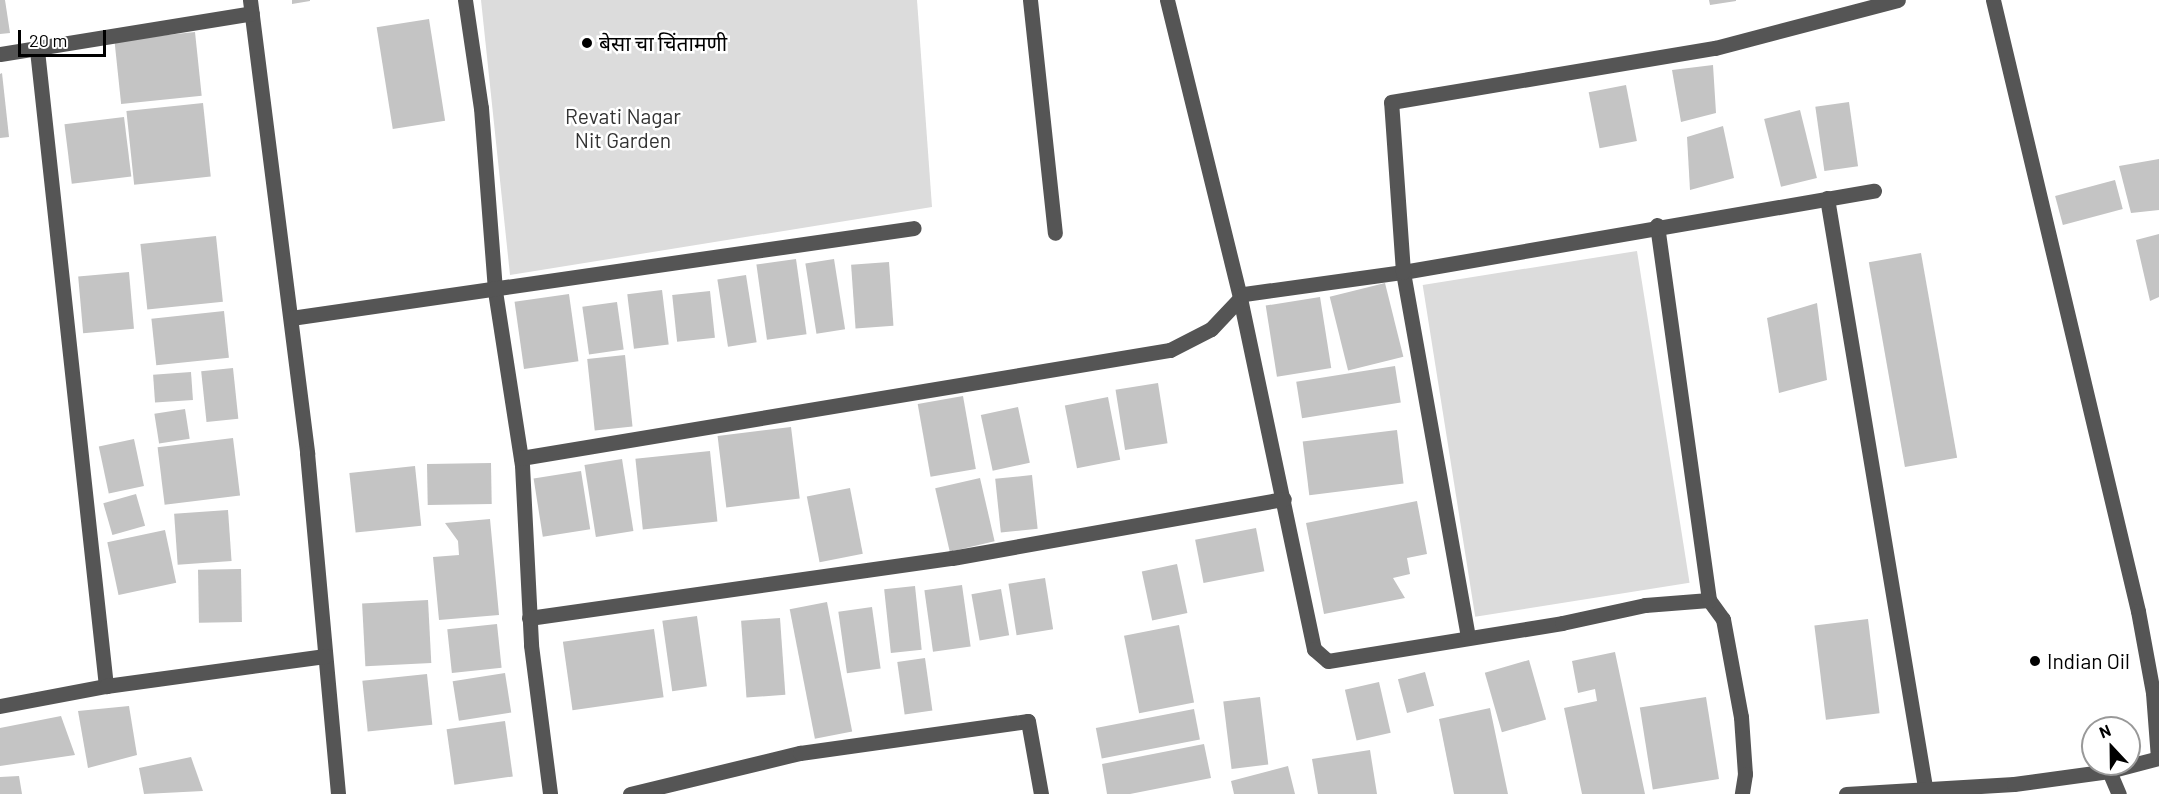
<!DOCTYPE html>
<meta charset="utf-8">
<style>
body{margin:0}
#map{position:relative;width:2159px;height:794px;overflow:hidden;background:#fff;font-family:Barlow,"Noto Sans Devanagari",sans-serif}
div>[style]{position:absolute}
.green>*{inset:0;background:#dcdcdc;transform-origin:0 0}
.building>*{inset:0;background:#c4c4c4;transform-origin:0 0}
.minor>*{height:15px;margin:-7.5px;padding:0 7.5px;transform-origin:7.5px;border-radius:7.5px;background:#555}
.dots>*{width:16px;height:16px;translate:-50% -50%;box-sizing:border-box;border:3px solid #fff;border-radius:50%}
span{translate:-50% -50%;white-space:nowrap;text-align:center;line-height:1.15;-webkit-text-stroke:5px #fff;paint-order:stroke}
.poi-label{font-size:21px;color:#000}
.left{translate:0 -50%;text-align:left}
.park-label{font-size:21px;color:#333}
.north{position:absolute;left:2081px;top:716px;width:60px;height:60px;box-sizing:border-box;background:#fff;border:2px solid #999;border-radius:50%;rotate:338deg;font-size:16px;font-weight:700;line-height:24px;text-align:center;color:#000}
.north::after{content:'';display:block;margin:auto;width:21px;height:27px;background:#000;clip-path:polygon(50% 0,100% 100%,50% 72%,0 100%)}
.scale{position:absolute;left:18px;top:30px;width:88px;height:27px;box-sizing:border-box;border:3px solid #000;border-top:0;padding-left:8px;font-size:18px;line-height:21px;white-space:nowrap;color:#000;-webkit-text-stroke:4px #fff;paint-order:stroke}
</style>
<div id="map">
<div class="green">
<i style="clip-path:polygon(481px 0,917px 0,932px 207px,510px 275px)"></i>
<i style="left:1637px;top:251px;width:336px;height:217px;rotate:81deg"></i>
</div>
<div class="building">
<i style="clip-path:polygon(0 0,5px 0,10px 33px,0 34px)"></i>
<i style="clip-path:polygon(292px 0,310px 0,310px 1px,292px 4px)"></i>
<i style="clip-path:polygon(1709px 0,1736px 0,1736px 1px,1710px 5px)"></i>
<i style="left:429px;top:19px;width:103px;height:53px;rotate:81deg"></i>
<i style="left:195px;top:32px;width:64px;height:81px;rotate:84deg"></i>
<i style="clip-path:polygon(1713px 65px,1716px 113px,1681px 122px,1672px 70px)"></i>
<i style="clip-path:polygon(2px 73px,9px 137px,0 138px,0 74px)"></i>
<i style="left:1626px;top:85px;width:57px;height:38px;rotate:79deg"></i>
<i style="left:1849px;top:102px;width:65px;height:34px;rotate:82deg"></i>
<i style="left:203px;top:103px;width:74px;height:77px;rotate:84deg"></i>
<i style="left:1800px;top:110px;width:70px;height:37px;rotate:76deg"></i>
<i style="left:124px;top:117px;width:60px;height:60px;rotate:83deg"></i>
<i style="clip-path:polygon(1723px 126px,1734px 178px,1690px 190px,1687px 137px)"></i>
<i style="clip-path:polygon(2159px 159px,2159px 210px,2131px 213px,2119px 166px)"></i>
<i style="left:2115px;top:180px;width:30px;height:62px;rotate:75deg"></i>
<i style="clip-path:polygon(2159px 234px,2159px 297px,2150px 301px,2136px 240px)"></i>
<i style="left:216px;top:236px;width:66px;height:76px;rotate:84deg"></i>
<i style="left:1921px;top:253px;width:208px;height:53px;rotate:80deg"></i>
<i style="left:796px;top:259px;width:76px;height:40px;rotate:82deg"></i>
<i style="left:834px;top:259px;width:71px;height:29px;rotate:81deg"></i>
<i style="left:889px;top:262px;width:64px;height:38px;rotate:86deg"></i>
<i style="left:129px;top:272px;width:57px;height:51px;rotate:85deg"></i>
<i style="left:746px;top:275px;width:68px;height:29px;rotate:81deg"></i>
<i style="left:1385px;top:283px;width:76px;height:57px;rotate:76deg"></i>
<i style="left:662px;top:290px;width:55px;height:35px;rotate:83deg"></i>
<i style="left:710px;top:291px;width:47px;height:38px;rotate:84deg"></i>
<i style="left:569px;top:294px;width:68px;height:55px;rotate:82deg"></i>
<i style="left:1320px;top:297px;width:72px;height:55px;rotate:81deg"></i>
<i style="left:617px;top:302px;width:48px;height:35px;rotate:82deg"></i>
<i style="clip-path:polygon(1817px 303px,1827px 380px,1779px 393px,1767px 318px)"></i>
<i style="left:224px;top:311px;width:47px;height:73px;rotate:84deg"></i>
<i style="left:625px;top:355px;width:72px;height:38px;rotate:84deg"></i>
<i style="left:1395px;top:366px;width:37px;height:100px;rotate:81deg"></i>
<i style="left:233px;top:368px;width:51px;height:32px;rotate:84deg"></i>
<i style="left:191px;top:372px;width:28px;height:38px;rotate:86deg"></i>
<i style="left:1158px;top:383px;width:61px;height:43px;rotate:81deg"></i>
<i style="left:963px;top:396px;width:74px;height:46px;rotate:80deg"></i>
<i style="left:1108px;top:397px;width:64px;height:44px;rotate:79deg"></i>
<i style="left:1018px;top:407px;width:57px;height:38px;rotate:78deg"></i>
<i style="left:185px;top:409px;width:30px;height:31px;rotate:81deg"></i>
<i style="left:791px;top:427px;width:72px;height:74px;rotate:83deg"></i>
<i style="left:1397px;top:430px;width:54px;height:95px;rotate:83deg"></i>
<i style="left:233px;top:438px;width:58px;height:76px;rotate:83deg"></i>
<i style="left:134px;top:439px;width:48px;height:36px;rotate:78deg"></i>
<i style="left:710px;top:451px;width:71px;height:75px;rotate:84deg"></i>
<i style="left:622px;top:459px;width:73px;height:38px;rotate:81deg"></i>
<i style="left:491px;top:463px;width:41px;height:64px;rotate:89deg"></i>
<i style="left:415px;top:466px;width:60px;height:66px;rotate:84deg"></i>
<i style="left:581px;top:471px;width:59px;height:48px;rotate:81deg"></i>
<i style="left:1032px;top:475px;width:54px;height:37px;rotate:84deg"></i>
<i style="left:980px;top:478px;width:65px;height:46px;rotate:77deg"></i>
<i style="left:850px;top:488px;width:67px;height:44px;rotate:79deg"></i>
<i style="left:136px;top:494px;width:33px;height:34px;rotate:74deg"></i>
<i style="clip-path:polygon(1417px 501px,1427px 554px,1407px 558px,1410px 574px,1393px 578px,1405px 598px,1324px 614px,1306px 523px)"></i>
<i style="left:228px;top:510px;width:51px;height:54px;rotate:86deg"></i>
<i style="clip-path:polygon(490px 519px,499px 615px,439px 620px,433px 557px,459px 555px,458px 541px,445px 523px)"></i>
<i style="left:1256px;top:528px;width:44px;height:62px;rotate:79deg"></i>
<i style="left:165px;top:530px;width:54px;height:59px;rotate:78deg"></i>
<i style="left:1177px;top:564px;width:50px;height:36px;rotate:78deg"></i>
<i style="left:241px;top:569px;width:53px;height:43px;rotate:89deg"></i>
<i style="left:1045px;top:578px;width:52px;height:37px;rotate:81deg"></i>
<i style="left:962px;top:585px;width:62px;height:38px;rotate:82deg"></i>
<i style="left:915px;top:586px;width:64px;height:31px;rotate:84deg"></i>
<i style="left:1001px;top:589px;width:47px;height:30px;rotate:80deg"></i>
<i style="left:428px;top:600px;width:63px;height:66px;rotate:87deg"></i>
<i style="left:827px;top:602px;width:132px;height:38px;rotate:79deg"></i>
<i style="left:872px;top:607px;width:62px;height:34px;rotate:82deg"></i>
<i style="left:697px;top:616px;width:71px;height:35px;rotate:82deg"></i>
<i style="left:780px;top:618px;width:77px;height:39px;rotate:86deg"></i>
<i style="left:1868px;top:619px;width:95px;height:54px;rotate:83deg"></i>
<i style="left:497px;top:624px;width:44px;height:50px;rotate:84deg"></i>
<i style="left:1179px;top:625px;width:79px;height:56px;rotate:79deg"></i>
<i style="left:654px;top:629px;width:69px;height:92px;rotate:82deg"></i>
<i style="clip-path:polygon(1615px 652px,1645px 794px,1582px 794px,1564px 708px,1597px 701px,1595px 689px,1578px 693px,1572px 661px)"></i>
<i style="left:925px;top:658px;width:53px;height:28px;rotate:82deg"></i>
<i style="left:1529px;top:660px;width:62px;height:46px;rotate:74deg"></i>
<i style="left:1425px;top:672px;width:35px;height:28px;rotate:75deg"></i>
<i style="left:505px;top:673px;width:40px;height:53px;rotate:81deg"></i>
<i style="left:427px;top:674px;width:51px;height:65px;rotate:84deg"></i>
<i style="left:1379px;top:682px;width:52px;height:35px;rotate:77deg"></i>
<i style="left:1260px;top:697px;width:68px;height:37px;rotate:83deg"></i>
<i style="left:1706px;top:697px;width:83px;height:67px;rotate:81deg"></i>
<i style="clip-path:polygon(129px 706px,137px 755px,88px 768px,78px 711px)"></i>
<i style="clip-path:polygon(1490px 708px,1508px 794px,1454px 794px,1439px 719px)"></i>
<i style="left:1194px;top:709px;width:31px;height:100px;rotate:79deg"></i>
<i style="clip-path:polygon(61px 716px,75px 755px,0 766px,0 728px)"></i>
<i style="left:505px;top:721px;width:56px;height:59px;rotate:82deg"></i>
<i style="clip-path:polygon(1204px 744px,1211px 778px,1130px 794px,1107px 794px,1102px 764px)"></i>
<i style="clip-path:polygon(1370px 750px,1377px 794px,1318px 794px,1312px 759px)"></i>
<i style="clip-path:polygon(191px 757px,203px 791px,144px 794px,139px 768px)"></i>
<i style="clip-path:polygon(1288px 766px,1295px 794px,1234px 794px,1231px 781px)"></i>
<i style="clip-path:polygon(19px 776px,22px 794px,0 794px,0 777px)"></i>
</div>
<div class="minor">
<i style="left:250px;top:0;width:457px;rotate:82.8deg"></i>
<i style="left:307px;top:453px;width:342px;rotate:84.8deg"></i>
<i style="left:465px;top:0;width:109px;rotate:81.6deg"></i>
<i style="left:481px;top:108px;width:184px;rotate:85.6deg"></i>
<i style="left:495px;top:291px;width:176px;rotate:81.2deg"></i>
<i style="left:522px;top:465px;width:180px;rotate:87.1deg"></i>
<i style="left:531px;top:645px;width:150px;rotate:82.7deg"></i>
<i style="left:1030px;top:0;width:234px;rotate:83.9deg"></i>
<i style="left:1167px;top:0;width:307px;rotate:76.2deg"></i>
<i style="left:1240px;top:298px;width:359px;rotate:78.1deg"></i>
<i style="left:1314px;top:649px;width:18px;rotate:41deg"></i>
<i style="left:1328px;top:661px;width:237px;rotate:-9.2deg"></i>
<i style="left:1562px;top:623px;width:85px;rotate:-12.2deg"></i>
<i style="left:1645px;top:605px;width:64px;rotate:-4.5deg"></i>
<i style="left:1709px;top:600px;width:24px;rotate:54deg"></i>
<i style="left:1723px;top:619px;width:100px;rotate:79.6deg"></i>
<i style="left:1741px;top:717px;width:57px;rotate:86deg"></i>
<i style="left:1745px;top:774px;width:20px;rotate:99deg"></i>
<i style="left:1993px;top:0;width:628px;rotate:76.65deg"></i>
<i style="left:2138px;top:611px;width:83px;rotate:79.6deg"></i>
<i style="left:2153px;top:693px;width:65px;rotate:85.6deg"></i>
<i style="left:37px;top:50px;width:640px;rotate:83.81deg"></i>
<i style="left:0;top:54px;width:255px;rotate:-9.2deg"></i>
<i style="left:1827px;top:198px;width:597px;rotate:80.55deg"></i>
<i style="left:1657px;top:225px;width:379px;rotate:82.1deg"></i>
<i style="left:291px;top:318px;width:629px;rotate:-8.22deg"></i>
<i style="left:521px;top:458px;width:658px;rotate:-9.45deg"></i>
<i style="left:1170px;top:350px;width:46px;rotate:-27.1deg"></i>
<i style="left:1211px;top:329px;width:48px;rotate:-46.7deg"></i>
<i style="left:1244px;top:294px;width:161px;rotate:-7.9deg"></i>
<i style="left:1403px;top:272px;width:478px;rotate:-9.8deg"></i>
<i style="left:529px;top:618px;width:427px;rotate:-8.1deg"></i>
<i style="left:952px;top:558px;width:337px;rotate:-10.1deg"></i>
<i style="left:1468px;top:637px;width:371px;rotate:-100.1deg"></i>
<i style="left:1403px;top:272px;width:170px;rotate:-94deg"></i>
<i style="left:1391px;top:102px;width:328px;rotate:-9.5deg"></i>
<i style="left:1715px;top:48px;width:189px;rotate:-14.7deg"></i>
<i style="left:0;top:706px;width:108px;rotate:-10.7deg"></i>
<i style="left:106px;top:686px;width:221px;rotate:-7.8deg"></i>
<i style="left:2109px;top:771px;width:25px;rotate:67deg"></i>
<i style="left:630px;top:794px;width:175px;rotate:-13.6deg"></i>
<i style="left:800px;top:753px;width:230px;rotate:-8deg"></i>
<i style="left:1028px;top:721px;width:74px;rotate:79.9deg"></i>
<i style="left:1846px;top:794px;width:168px;rotate:-3.4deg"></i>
<i style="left:2014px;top:784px;width:96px;rotate:-7.8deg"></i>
<i style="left:2109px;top:771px;width:52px;rotate:-14.6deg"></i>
</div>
<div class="dots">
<i style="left:587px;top:43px;background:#000"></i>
<i style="left:2035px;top:661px;background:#000"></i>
</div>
<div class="poi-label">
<span class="left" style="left:599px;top:43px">बेसा चा चिंतामणी</span>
<span class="left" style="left:2047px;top:661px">Indian Oil</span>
</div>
<div class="park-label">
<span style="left:623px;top:128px">Revati Nagar<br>Nit Garden</span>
</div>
<div class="north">N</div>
<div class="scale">20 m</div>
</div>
